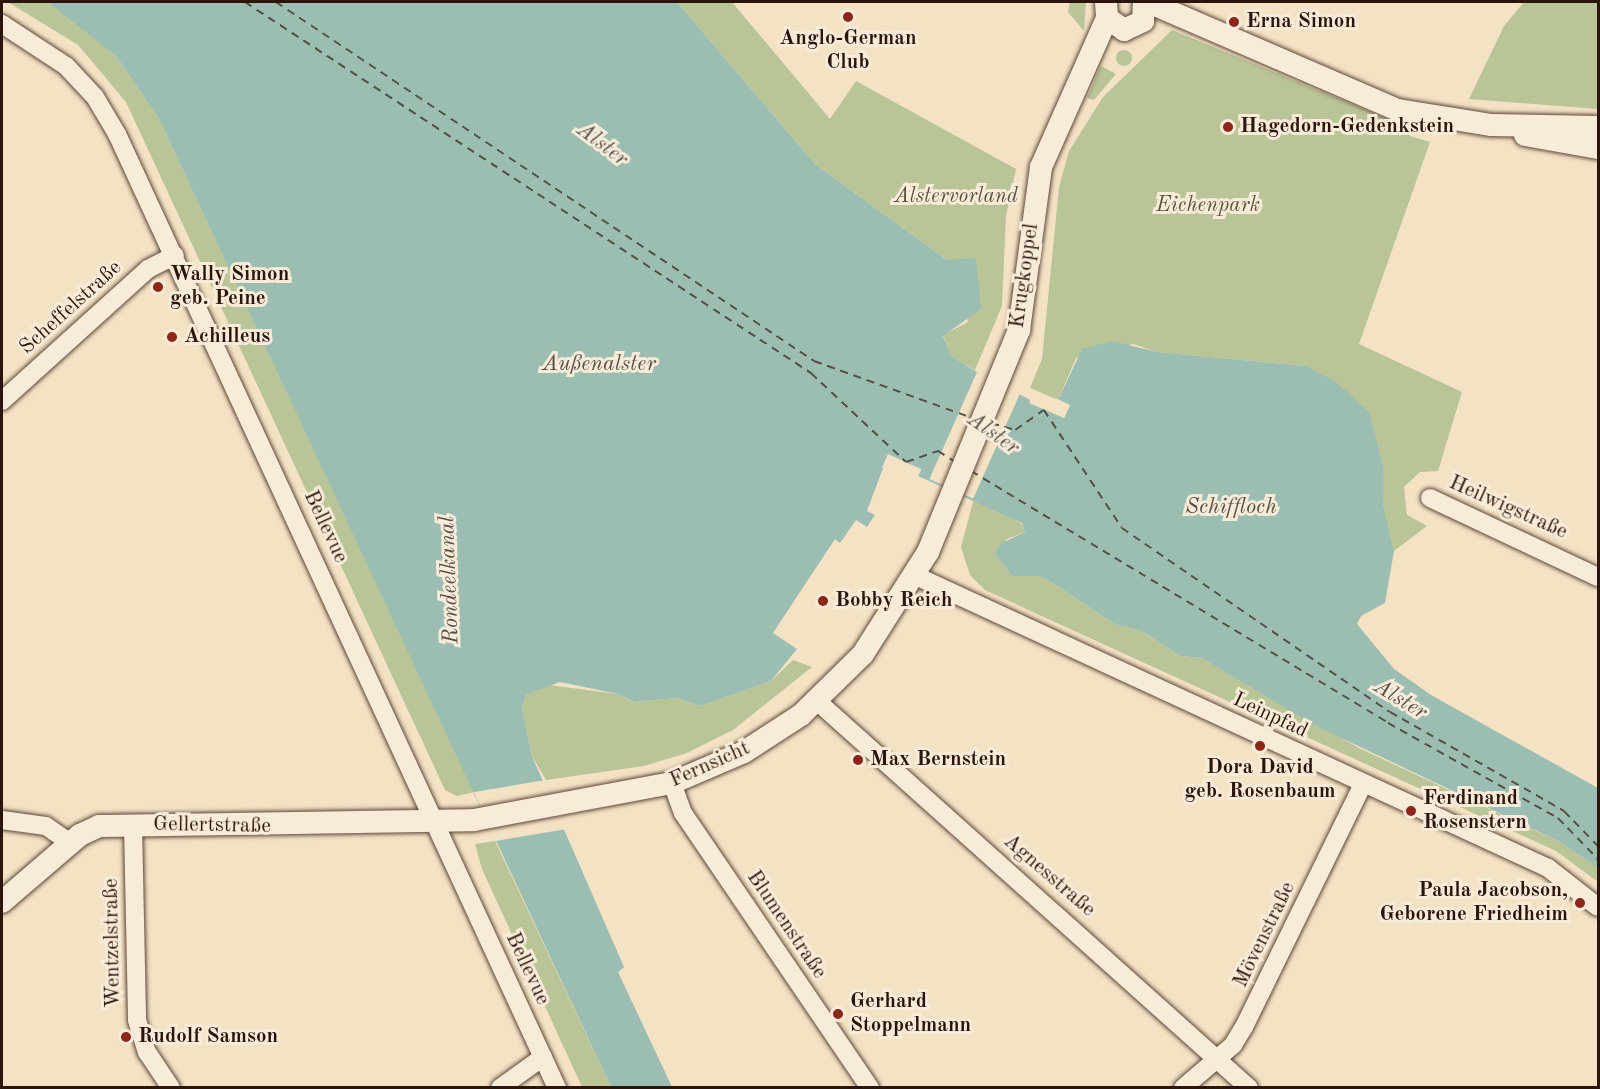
<!DOCTYPE html>
<meta charset="utf-8">
<style>
body{margin:0}
#map{position:relative;width:1600px;height:1089px;overflow:hidden;background:#f4e2c5;font-family:"Old Standard TT",serif}
div>[style]{position:absolute}
.green>*{inset:0;background:#b9c497}
.round{border-radius:50%}
.water>*{inset:0;background:#9cbeb2}
.pier>*{inset:0;background:#f4e2c5;transform-origin:0 0}
.ferry>*{height:1.5px;margin-top:-0.75px;transform-origin:0;background:repeating-linear-gradient(90deg,#535045 0 8px,transparent 0 14px)}
.roads{filter:drop-shadow(0 0 2px #5d4839) drop-shadow(0 0 2px #5d4839)}
.minor>*{height:18px;margin:-9px;padding:0 9px;transform-origin:9px;border-radius:9px;background:#f8ecd9}
.tertiary>*{height:22px;margin:-11px;padding:0 11px;transform-origin:11px;border-radius:11px;background:#f8ecd9}
.dots>*{width:16px;height:16px;translate:-50% -50%;box-sizing:border-box;border:3px solid #f8ecd9;border-radius:50%}
span{translate:-50% -50%;white-space:nowrap;text-align:center;line-height:1.15;-webkit-text-stroke:6px #f8ecd9;paint-order:stroke}
.poi-label{font-size:21px;color:#2b140a;font-weight:700}
.left{translate:0 -50%;text-align:left}
.right{translate:-100% -50%;text-align:right}
.park-label{font-size:21px;color:#5d523b;font-style:italic}
.street-label{font-size:21px;color:#2b140a}
.water-label{font-size:22px;color:#535045;font-style:italic}
.frame{position:absolute;inset:0;border:3px solid #2b140a;pointer-events:none}
</style>
<div id="map">
<div class="green">
<i style="clip-path:polygon(8px 2px,48px 2px,84px 27px,116px 56px,159px 119px,474px 792px,457px 796px,445px 790px,126px 102px,78px 45px)"></i>
<i style="clip-path:polygon(677px 2px,732px 2px,830px 119px,856px 81px,1016px 169px,1006px 216px,1002px 306px,975px 370px,952px 356px,943px 335px,968px 322px,947px 260px,815px 164px)"></i>
<i style="clip-path:polygon(1070px 2px,1086px 2px,1084px 31px,1068px 12px)"></i>
<i style="clip-path:polygon(1524px 2px,1598px 2px,1598px 109px,1469px 99px,1504px 26px)"></i>
<i style="clip-path:polygon(1172px 30px,1412px 129px,1410px 136px,1430px 142px,1359px 344px,1462px 392px,1438px 471px,1420px 472px,1404px 487px,1407px 515px,1427px 526px,1394px 551px,1383px 503px,1383px 466px,1306px 366px,1157px 352px,1133px 344px,1076px 358px,1058px 400px,1030px 388px,1042px 359px,1059px 187px,1069px 151px,1103px 97px)"></i>
<i class="round" style="left:1116px;top:50px;width:16px;height:16px"></i>
<i style="clip-path:polygon(1101px 66px,1116px 74px,1094px 100px,1087px 98px)"></i>
<i style="clip-path:polygon(974px 498px,1022px 524px,1025px 532px,1007px 539px,995px 554px,1012px 576px,1039px 576px,1053px 583px,1116px 625px,1142px 631px,1180px 656px,1202px 658px,1359px 748px,1560px 842px,1598px 868px,1598px 882px,1556px 851px,985px 590px,970px 575px,961px 547px)"></i>
<i style="clip-path:polygon(793px 660px,812px 667px,733px 730px,687px 753px,644px 766px,546px 780px,532px 756px,522px 708px,526px 695px,549px 685px,618px 694px,633px 702px,677px 698px,701px 706px,771px 681px)"></i>
<i style="clip-path:polygon(495px 841px,611px 1087px,582px 1087px,482px 869px,475px 844px)"></i>
</div>
<div class="water">
<i style="clip-path:polygon(48px 2px,677px 2px,815px 164px,947px 260px,976px 258px,981px 309px,943px 336px,952px 356px,977px 372px,1064px 418px,1070px 405px,1058px 400px,1082px 349px,1112px 341px,1157px 352px,1306px 366px,1336px 382px,1369px 412px,1383px 466px,1383px 503px,1394px 551px,1385px 603px,1361px 616px,1357px 624px,1394px 669px,1431px 695px,1598px 788px,1598px 868px,1560px 842px,1312px 724px,1202px 658px,1180px 656px,1142px 631px,1116px 625px,1053px 583px,1039px 576px,1012px 576px,995px 554px,1000px 544px,1025px 532px,1022px 523px,918px 476px,921px 470px,888px 455px,867px 511px,875px 515px,867px 527px,856px 520px,840px 543px,835px 539px,773px 633px,797px 649px,771px 681px,701px 706px,677px 698px,634px 702px,618px 694px,560px 682px,526px 695px,522px 708px,532px 756px,624px 967px,618px 972px,672px 1087px,611px 1087px,159px 119px,116px 56px)"></i>
</div>
<div class="pier">
<i style="left:977px;top:372px;width:48px;height:117px;rotate:24deg"></i>
<i style="clip-path:polygon(1033px 394px,1033px 401px,1062px 414px,1066px 407px,1055px 398px,1070px 405px,1064px 418px,1029px 403px)"></i>
<i style="clip-path:polygon(888px 454px,921px 469px,917px 479px,917px 471px,889px 458px,888px 471px,882px 468px)"></i>
<i style="clip-path:polygon(545px 780px,567px 829px,495px 841px,474px 792px)"></i>
</div>
<div class="ferry">
<i style="left:245px;top:2px;width:677px;rotate:33.24deg"></i>
<i style="left:811px;top:373px;width:130px;rotate:43.1deg"></i>
<i style="left:906px;top:462px;width:34px;rotate:-19deg"></i>
<i style="left:938px;top:451px;width:19px;rotate:32deg"></i>
<i style="left:276px;top:2px;width:647px;rotate:33.71deg"></i>
<i style="left:814px;top:361px;width:168px;rotate:19.8deg"></i>
<i style="left:991px;top:423px;width:25px;rotate:16deg"></i>
<i style="left:1015px;top:430px;width:35px;rotate:-35deg"></i>
<i style="left:1044px;top:410px;width:141px;rotate:56.5deg"></i>
<i style="left:1122px;top:528px;width:325px;rotate:34.5deg"></i>
<i style="left:1390px;top:712px;width:200px;rotate:29.6deg"></i>
<i style="left:1564px;top:811px;width:49px;rotate:45.8deg"></i>
<i style="left:971px;top:471px;width:487px;rotate:31.1deg"></i>
<i style="left:1388px;top:723px;width:195px;rotate:29.2deg"></i>
<i style="left:1558px;top:818px;width:57px;rotate:45.7deg"></i>
</div>
<div class="roads">
<div class="minor">
<i style="left:2px;top:24px;width:77px;rotate:33.3deg"></i>
<i style="left:66px;top:66px;width:42px;rotate:46.9deg"></i>
<i style="left:95px;top:97px;width:43px;rotate:59.3deg"></i>
<i style="left:117px;top:134px;width:1051px;rotate:65.24deg"></i>
<i style="left:2px;top:401px;width:197px;rotate:-42.1deg"></i>
<i style="left:148px;top:269px;width:30px;rotate:-27deg"></i>
<i style="left:1430px;top:498px;width:186px;rotate:25.2deg"></i>
<i style="left:916px;top:576px;width:696px;rotate:24.8deg"></i>
<i style="left:1548px;top:868px;width:63px;rotate:38deg"></i>
<i style="left:817px;top:701px;width:580px;rotate:41.86deg"></i>
<i style="left:672px;top:783px;width:32px;rotate:70deg"></i>
<i style="left:683px;top:813px;width:333px;rotate:55.8deg"></i>
<i style="left:2px;top:820px;width:44px;rotate:7.8deg"></i>
<i style="left:46px;top:826px;width:29px;rotate:35deg"></i>
<i style="left:133px;top:825px;width:195px;rotate:88.8deg"></i>
<i style="left:137px;top:1020px;width:34px;rotate:73deg"></i>
<i style="left:147px;top:1052px;width:43px;rotate:56.3deg"></i>
<i style="left:500px;top:1088px;width:53px;rotate:-35.8deg"></i>
<i style="left:1183px;top:1088px;width:66px;rotate:-40.7deg"></i>
<i style="left:1233px;top:1045px;width:21px;rotate:-59deg"></i>
<i style="left:1244px;top:1027px;width:271px;rotate:-63.9deg"></i>
</div>
<div class="tertiary">
<i style="left:1106px;top:2px;width:16px;rotate:86deg"></i>
<i style="left:1107px;top:18px;width:21px;rotate:35deg"></i>
<i style="left:1124px;top:30px;width:21px;rotate:-25deg"></i>
<i style="left:1143px;top:21px;width:19px;rotate:-87deg"></i>
<i style="left:1148px;top:2px;width:272px;rotate:23.4deg"></i>
<i style="left:1398px;top:110px;width:95px;rotate:9.1deg"></i>
<i style="left:1492px;top:125px;width:106px;rotate:1.1deg"></i>
<i style="left:1525px;top:135px;width:74px;rotate:10.1deg"></i>
<i style="left:2px;top:902px;width:103px;rotate:-40.7deg"></i>
<i style="left:80px;top:835px;width:21px;rotate:-25deg"></i>
<i style="left:99px;top:826px;width:375px;rotate:-0.9deg"></i>
<i style="left:474px;top:820px;width:201px;rotate:-10.6deg"></i>
<i style="left:672px;top:783px;width:78px;rotate:-23.3deg"></i>
<i style="left:744px;top:752px;width:68px;rotate:-33deg"></i>
<i style="left:801px;top:715px;width:87px;rotate:-44.5deg"></i>
<i style="left:863px;top:654px;width:121px;rotate:-57.5deg"></i>
<i style="left:928px;top:552px;width:240px;rotate:-67.7deg"></i>
<i style="left:1019px;top:330px;width:164px;rotate:-82.3deg"></i>
<i style="left:1041px;top:167px;width:163px;rotate:-66.1deg"></i>
</div>
</div>
<div class="dots">
<i style="left:848px;top:17px;background:#8f2418"></i>
<i style="left:1234px;top:22px;background:#8f2418"></i>
<i style="left:1228px;top:127px;background:#8f2418"></i>
<i style="left:158px;top:287px;background:#8f2418"></i>
<i style="left:172px;top:337px;background:#8f2418"></i>
<i style="left:823px;top:601px;background:#8f2418"></i>
<i style="left:1260px;top:746px;background:#8f2418"></i>
<i style="left:858px;top:760px;background:#8f2418"></i>
<i style="left:1411px;top:811px;background:#8f2418"></i>
<i style="left:1580px;top:903px;background:#8f2418"></i>
<i style="left:838px;top:1014px;background:#8f2418"></i>
<i style="left:126px;top:1037px;background:#8f2418"></i>
</div>
<div class="poi-label">
<span class="left" style="left:1246px;top:22px">Erna Simon</span>
<span style="left:848px;top:51px">Anglo-German<br>Club</span>
<span class="left" style="left:1240px;top:127px">Hagedorn-Gedenkstein</span>
<span class="left" style="left:170px;top:287px">Wally Simon<br>geb. Peine</span>
<span class="left" style="left:184px;top:337px">Achilleus</span>
<span class="left" style="left:835px;top:601px">Bobby Reich</span>
<span class="left" style="left:870px;top:760px">Max Bernstein</span>
<span style="left:1260px;top:780px">Dora David<br>geb. Rosenbaum</span>
<span class="left" style="left:1423px;top:811px">Ferdinand<br>Rosenstern</span>
<span class="right" style="left:1568px;top:903px">Paula Jacobson,<br>Geborene Friedheim</span>
<span class="left" style="left:850px;top:1014px">Gerhard<br>Stoppelmann</span>
<span class="left" style="left:138px;top:1037px">Rudolf Samson</span>
</div>
<div class="park-label">
<span style="left:956px;top:197px">Alstervorland</span>
<span style="left:1208px;top:206px">Eichenpark</span>
</div>
<div class="street-label">
<span style="left:1025px;top:276px;rotate:-82deg">Krugkoppel</span>
<span style="left:71px;top:308px;rotate:-42deg">Scheffelstraße</span>
<span style="left:1508px;top:508px;rotate:24deg">Heilwigstraße</span>
<span style="left:325px;top:527px;rotate:65deg">Bellevue</span>
<span style="left:1270px;top:716px;rotate:25deg">Leinpfad</span>
<span style="left:710px;top:765px;rotate:-24deg">Fernsicht</span>
<span style="left:212px;top:826px;rotate:1deg">Gellertstraße</span>
<span style="left:1049px;top:876px;rotate:41deg">Agnesstraße</span>
<span style="left:786px;top:925px;rotate:56deg">Blumenstraße</span>
<span style="left:1265px;top:935px;rotate:-64deg">Mövenstraße</span>
<span style="left:113px;top:943px;rotate:-91deg">Wentzelstraße</span>
<span style="left:527px;top:969px;rotate:65deg">Bellevue</span>
</div>
<div class="water-label">
<span style="left:602px;top:145px;rotate:37deg">Alster</span>
<span style="left:599px;top:365px">Außenalster</span>
<span style="left:993px;top:434px;rotate:35deg">Alster</span>
<span style="left:1231px;top:508px">Schiffloch</span>
<span style="left:450px;top:580px;rotate:-92deg">Rondeelkanal</span>
<span style="left:1400px;top:700px;rotate:31deg">Alster</span>
</div>
<div class="frame"></div>
</div>
